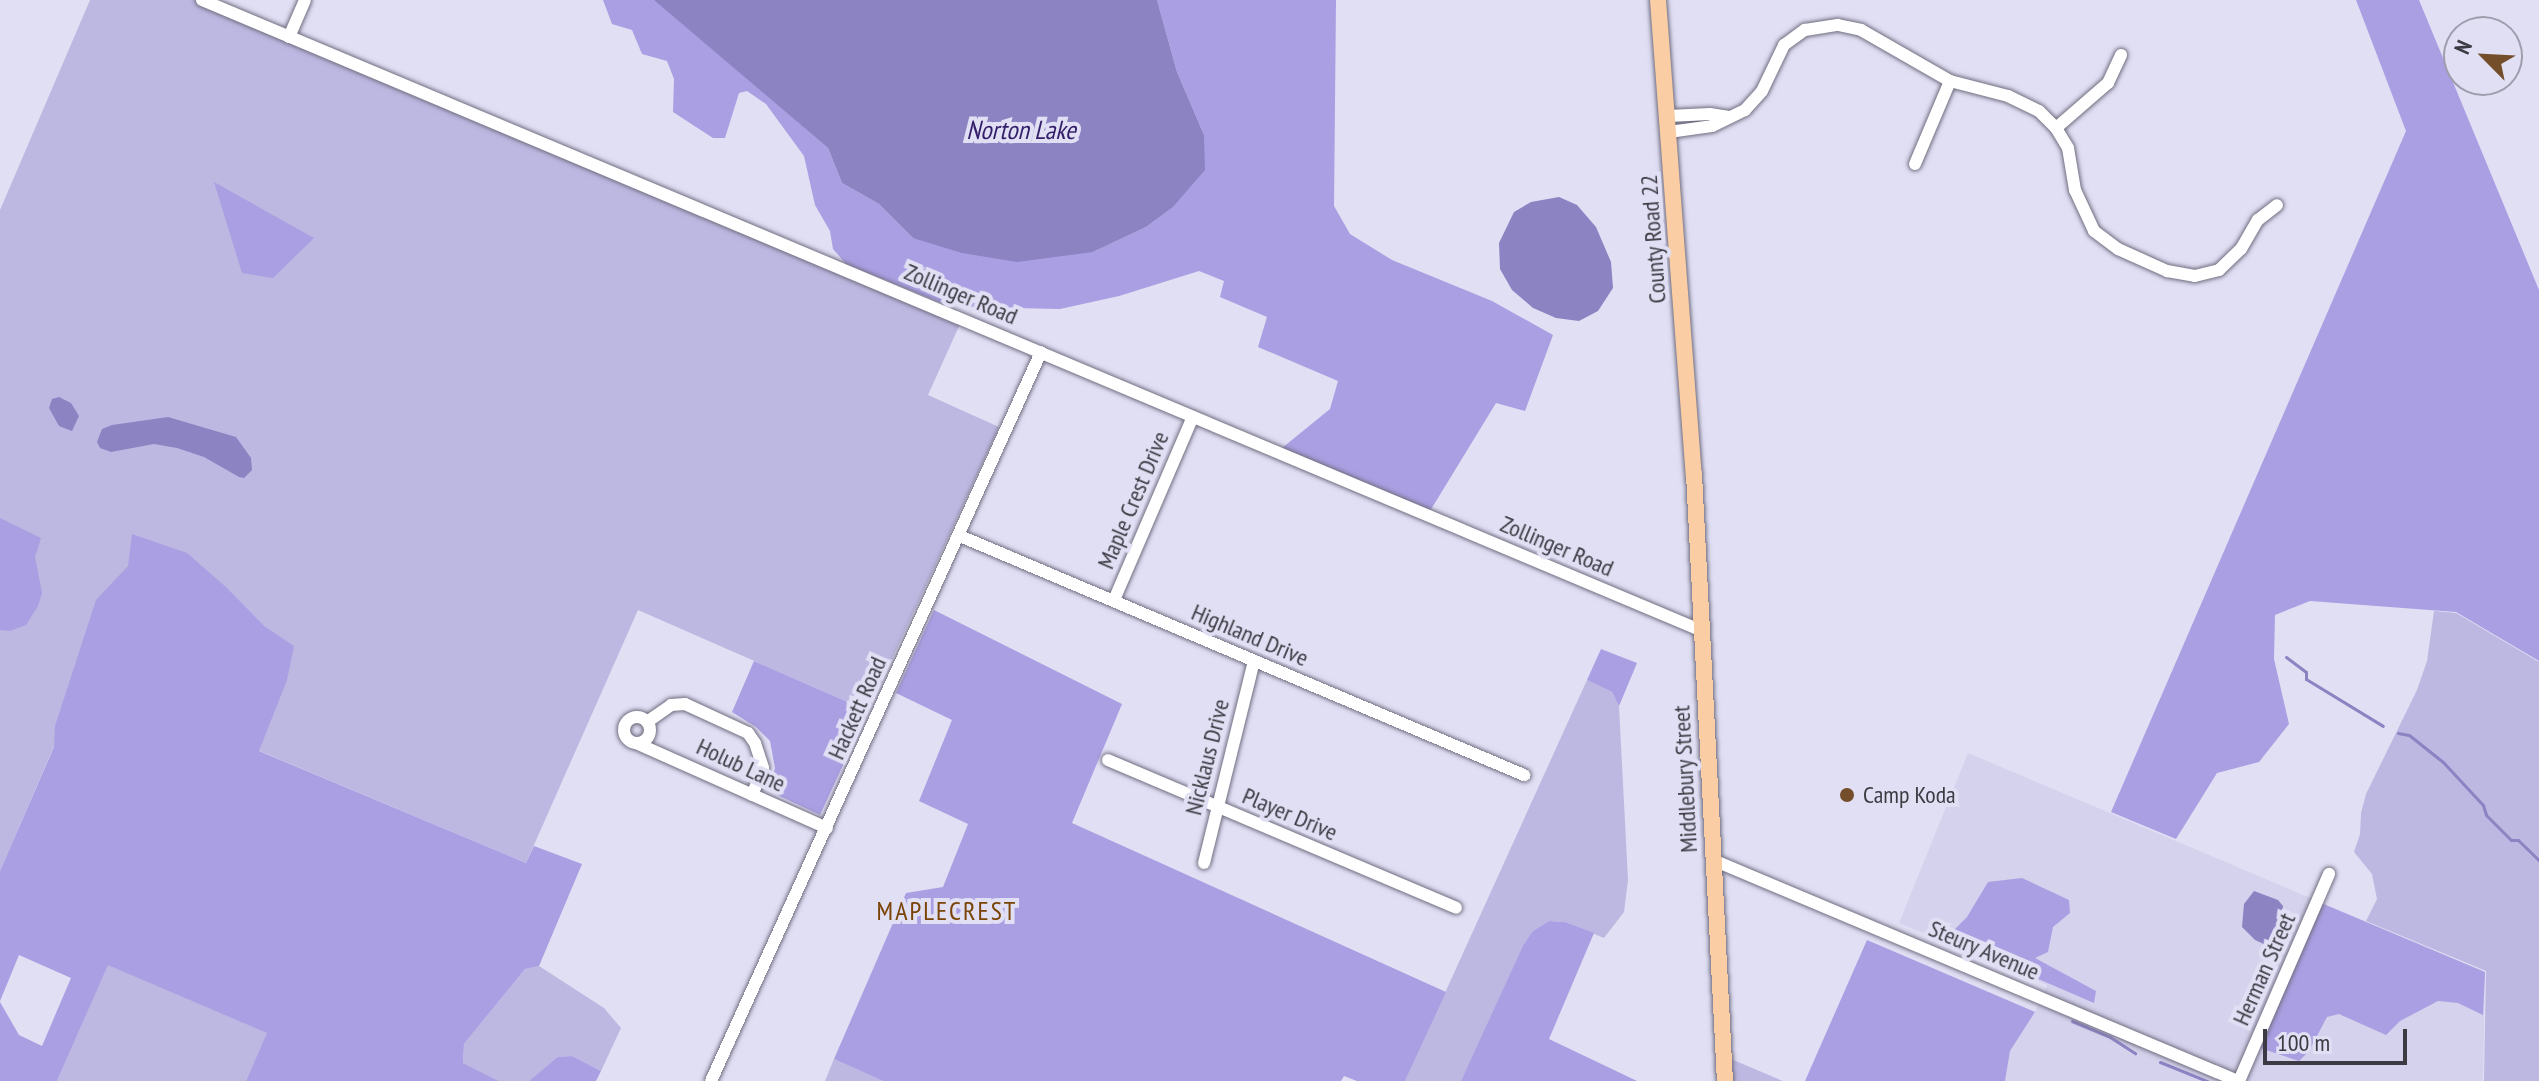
<!DOCTYPE html>
<style>
body{margin:0}
#map{position:relative;width:2539px;height:1081px;overflow:hidden;background:#e1dff4;font-family:"PT Sans Narrow",sans-serif}
div>[style]{position:absolute}
.built>*{inset:0;background:#d5d2ed}
.green>*{inset:0;background:#bdb8e1}
.forest>*{inset:0;background:#a99fe2}
.water>*{inset:0;background:#8c83c3}
.stream>*{height:3px;margin:-1.5px;padding:0 1.5px;transform-origin:1.5px;border-radius:1.5px;background:#8c83c3}
.roads{filter:drop-shadow(0 0 2px #706e80) drop-shadow(0 0 2px #706e80)}
.minor>*{height:12px;margin:-6px;padding:0 6px;transform-origin:6px;border-radius:6px;background:#fff}
.minor>.ring{margin:-6px;padding:0;box-sizing:content-box;background:none;border:12px solid #fff;border-radius:50%}
.major>*{height:16px;margin:-8px;padding:0 8px;transform-origin:8px;border-radius:8px;background:#facda4}
.dots>*{width:22px;height:22px;translate:-50% -50%;box-sizing:border-box;border:4px solid #e1dff4;border-radius:50%}
span{translate:-50% -50%;white-space:nowrap;text-align:center;line-height:1.15;-webkit-text-stroke:8px #e1dff4;paint-order:stroke}
.street-label{font-size:24px;color:#3c3b43}
.poi-label{font-size:24px;color:#3c3b43}
.left{translate:0 -50%;text-align:left}
.water-label{font-size:26px;color:#331e6a;font-style:italic}
.neighbourhood-label{font-size:26px;color:#794405;letter-spacing:2px}
.north{position:absolute;left:2443px;top:16px;width:80px;height:80px;box-sizing:border-box;background:#e1dff4;border:2px solid #9f9dad;border-radius:50%;rotate:294deg;font-size:22px;font-weight:700;line-height:32px;text-align:center;color:#3c3b43}
.north::after{content:'';display:block;margin:auto;width:28px;height:36px;background:#744d2a;clip-path:polygon(50% 0,100% 100%,50% 72%,0 100%)}
.scale{position:absolute;left:2263px;top:1029px;width:144px;height:36px;box-sizing:border-box;border:4px solid #3c3b43;border-top:0;padding-left:10px;font-size:24px;line-height:28px;white-space:nowrap;color:#3c3b43;-webkit-text-stroke:6px #e1dff4;paint-order:stroke}
</style>
<div id="map">
<div class="built">
<i style="clip-path:polygon(1968px 753px,2485px 972px,2483px 1081px,2005px 1081px,2010px 1051px,2035px 1012px,2047px 985px,2005px 966px,2006px 962px,1999px 960px,1997px 964px,1899px 923px)"></i>
</div>
<div class="green">
<i style="clip-path:polygon(90px 0,202px 0,960px 324px,928px 395px,999px 427px,868px 711px,638px 610px,526px 863px,84px 677px,0 871px,0 210px)"></i>
<i style="clip-path:polygon(2434px 611px,2456px 613px,2539px 662px,2539px 1081px,2484px 1081px,2486px 971px,2366px 921px,2377px 899px,2372px 874px,2354px 852px,2360px 834px,2361px 813px,2366px 794px,2417px 690px,2427px 661px)"></i>
<i style="clip-path:polygon(1587px 680px,1612px 692px,1619px 706px,1628px 880px,1624px 912px,1604px 938px,1565px 922px,1549px 921px,1533px 931px,1461px 1081px,1405px 1081px)"></i>
<i style="clip-path:polygon(108px 964px,268px 1033px,246px 1081px,57px 1081px)"></i>
<i style="clip-path:polygon(539px 966px,604px 1008px,621px 1028px,601px 1071px,572px 1056px,559px 1057px,529px 1081px,499px 1081px,463px 1063px,464px 1044px,525px 969px)"></i>
<i style="clip-path:polygon(1724px 1056px,1783px 1081px,1725px 1081px)"></i>
<i style="clip-path:polygon(834px 1059px,883px 1081px,825px 1081px)"></i>
</div>
<div class="forest">
<i style="clip-path:polygon(603px 0,654px 0,660px 3px,828px 148px,842px 183px,879px 204px,913px 238px,1093px 252px,1146px 227px,1172px 208px,1204px 135px,1177px 72px,1157px 0,1336px 0,1334px 206px,1350px 234px,1392px 260px,1492px 301px,1553px 335px,1525px 411px,1496px 403px,1430px 511px,1282px 448px,1330px 409px,1338px 381px,1258px 347px,1267px 317px,1220px 297px,1224px 281px,1199px 271px,1119px 296px,1060px 309px,973px 307px,939px 302px,846px 264px,833px 249px,830px 231px,815px 205px,804px 156px,766px 104px,747px 91px,739px 93px,725px 138px,713px 138px,673px 112px,674px 79px,667px 61px,642px 54px,632px 30px,612px 24px)"></i>
<i style="clip-path:polygon(2356px 0,2419px 0,2539px 290px,2539px 661px,2456px 612px,2310px 601px,2275px 615px,2274px 659px,2289px 724px,2259px 762px,2217px 773px,2176px 839px,2111px 812px,2406px 131px)"></i>
<i style="clip-path:polygon(214px 182px,314px 238px,273px 278px,242px 273px)"></i>
<i style="clip-path:polygon(0 518px,41px 538px,35px 557px,42px 593px,38px 606px,26px 625px,10px 631px,0 630px)"></i>
<i style="clip-path:polygon(132px 534px,187px 553px,227px 588px,264px 626px,294px 646px,287px 680px,259px 751px,526px 863px,534px 846px,582px 864px,539px 966px,525px 969px,464px 1044px,463px 1063px,499px 1081px,246px 1081px,267px 1033px,108px 965px,57px 1081px,0 1081px,0 1002px,19px 1035px,42px 1046px,71px 978px,19px 955px,0 1001px,0 871px,54px 747px,55px 726px,96px 600px,128px 566px)"></i>
<i style="clip-path:polygon(934px 610px,1122px 704px,1072px 823px,1446px 992px,1405px 1081px,1357px 1081px,1344px 1076px,1341px 1081px,883px 1081px,834px 1059px,906px 893px,943px 887px,968px 824px,919px 801px,952px 720px,896px 693px)"></i>
<i style="clip-path:polygon(1601px 649px,1637px 663px,1619px 706px,1612px 692px,1587px 680px)"></i>
<i style="clip-path:polygon(754px 661px,868px 711px,820px 815px,769px 791px,775px 768px,770px 741px,756px 727px,732px 712px)"></i>
<i style="clip-path:polygon(2022px 878px,2069px 900px,2070px 913px,2053px 927px,2048px 952px,2035px 958px,2096px 991px,2094px 1003px,1952px 942px,1954px 930px,1967px 917px,1988px 882px)"></i>
<i style="clip-path:polygon(2321px 903px,2485px 972px,2483px 1015px,2458px 1003px,2438px 1001px,2400px 1021px,2386px 1035px,2339px 1014px,2327px 1017px,2309px 1051px,2299px 1061px,2260px 1048px)"></i>
<i style="clip-path:polygon(1549px 921px,1565px 922px,1594px 933px,1549px 1039px,1637px 1081px,1461px 1081px,1523px 946px,1533px 931px)"></i>
<i style="clip-path:polygon(1867px 940px,2035px 1012px,2010px 1051px,2005px 1081px,1805px 1081px)"></i>
<i style="clip-path:polygon(572px 1056px,601px 1071px,596px 1081px,529px 1081px,558px 1057px)"></i>
</div>
<div class="water">
<i style="clip-path:polygon(654px 0,1157px 0,1177px 72px,1204px 135px,1205px 170px,1172px 208px,1146px 227px,1093px 252px,1017px 262px,962px 253px,913px 238px,879px 204px,842px 183px,828px 148px)"></i>
<i style="clip-path:polygon(1559px 197px,1577px 205px,1596px 227px,1611px 262px,1613px 288px,1598px 311px,1579px 321px,1556px 318px,1533px 308px,1512px 290px,1500px 269px,1499px 243px,1514px 212px,1531px 202px)"></i>
<i style="clip-path:polygon(59px 397px,71px 403px,79px 416px,72px 431px,59px 426px,49px 408px,52px 399px)"></i>
<i style="clip-path:polygon(168px 417px,236px 437px,251px 458px,252px 470px,244px 478px,239px 477px,204px 457px,177px 448px,154px 444px,111px 452px,100px 448px,97px 442px,102px 429px,112px 425px)"></i>
<i style="clip-path:polygon(2254px 891px,2278px 900px,2283px 906px,2283px 923px,2268px 946px,2255px 940px,2242px 927px,2244px 904px)"></i>
</div>
<div class="stream">
<i style="left:2286px;top:657px;width:25px;rotate:37deg"></i>
<i style="left:2306px;top:672px;width:7px;rotate:90deg"></i>
<i style="left:2306px;top:679px;width:90px;rotate:31.4deg"></i>
<i style="left:2398px;top:733px;width:11px;rotate:10deg"></i>
<i style="left:2409px;top:735px;width:43px;rotate:38.5deg"></i>
<i style="left:2443px;top:762px;width:59px;rotate:47.1deg"></i>
<i style="left:2483px;top:805px;width:10px;rotate:73deg"></i>
<i style="left:2486px;top:815px;width:35px;rotate:45deg"></i>
<i style="left:2511px;top:840px;width:7px"></i>
<i style="left:2518px;top:840px;width:29px;rotate:44deg"></i>
<i style="left:2072px;top:1021px;width:41px;rotate:22.8deg"></i>
<i style="left:2110px;top:1037px;width:30px;rotate:33deg"></i>
<i style="left:2160px;top:1062px;width:51px;rotate:22deg"></i>
</div>
<div class="roads">
<div class="minor">
<i style="left:202px;top:0;width:1627px;rotate:22.81deg"></i>
<i style="left:289px;top:37px;width:40px;rotate:-66.6deg"></i>
<i style="left:1668px;top:116px;width:42px;rotate:-2.7deg"></i>
<i style="left:1710px;top:114px;width:19px;rotate:9deg"></i>
<i style="left:2056px;top:128px;width:69px;rotate:-40.9deg"></i>
<i style="left:2108px;top:83px;width:31px;rotate:-65deg"></i>
<i style="left:1669px;top:132px;width:43px;rotate:-7.9deg"></i>
<i style="left:1712px;top:126px;width:37px;rotate:-26deg"></i>
<i style="left:1745px;top:110px;width:25px;rotate:-48deg"></i>
<i style="left:1762px;top:91px;width:51px;rotate:-64.4deg"></i>
<i style="left:1784px;top:45px;width:26px;rotate:-36deg"></i>
<i style="left:1805px;top:30px;width:33px;rotate:-9deg"></i>
<i style="left:1838px;top:25px;width:24px;rotate:12deg"></i>
<i style="left:1861px;top:30px;width:103px;rotate:29.8deg"></i>
<i style="left:1950px;top:81px;width:60px;rotate:14.5deg"></i>
<i style="left:2008px;top:96px;width:34px;rotate:26deg"></i>
<i style="left:2039px;top:111px;width:24px;rotate:45deg"></i>
<i style="left:2056px;top:128px;width:23px;rotate:59deg"></i>
<i style="left:2068px;top:148px;width:43px;rotate:80.5deg"></i>
<i style="left:2075px;top:190px;width:45px;rotate:65.1deg"></i>
<i style="left:2094px;top:231px;width:30px;rotate:37deg"></i>
<i style="left:2118px;top:249px;width:54px;rotate:24.2deg"></i>
<i style="left:2167px;top:271px;width:28px;rotate:10deg"></i>
<i style="left:2195px;top:276px;width:25px;rotate:-14deg"></i>
<i style="left:2219px;top:270px;width:30px;rotate:-44deg"></i>
<i style="left:2241px;top:249px;width:34px;rotate:-60deg"></i>
<i style="left:2258px;top:220px;width:24px;rotate:-38deg"></i>
<i style="left:1915px;top:164px;width:90px;rotate:-67.1deg"></i>
<i style="left:960px;top:536px;width:613px;rotate:22.97deg"></i>
<i style="left:1114px;top:600px;width:199px;rotate:-66.7deg"></i>
<i class="ring" style="left:624px;top:717px;width:14px;height:14px"></i>
<i style="left:647px;top:722px;width:29px;rotate:-35deg"></i>
<i style="left:671px;top:705px;width:14px;rotate:-4deg"></i>
<i style="left:685px;top:704px;width:69px;rotate:24.7deg"></i>
<i style="left:748px;top:733px;width:12px;rotate:55deg"></i>
<i style="left:755px;top:743px;width:26px;rotate:72deg"></i>
<i style="left:763px;top:768px;width:29px;rotate:112deg"></i>
<i style="left:636px;top:743px;width:209px;rotate:24deg"></i>
<i style="left:1108px;top:760px;width:378px;rotate:23deg"></i>
<i style="left:1713px;top:860px;width:570px;rotate:22.83deg"></i>
<i style="left:1204px;top:863px;width:208px;rotate:-76.1deg"></i>
<i style="left:711px;top:1081px;width:800px;rotate:-65.64deg"></i>
<i style="left:2239px;top:1081px;width:226px;rotate:-66.5deg"></i>
</div>
<div class="major">
<i style="left:1658px;top:0;width:475px;rotate:85.7deg"></i>
<i style="left:1694px;top:474px;width:608px;rotate:87.08deg"></i>
</div>
</div>
<div class="dots">
<i style="left:1847px;top:795px;background:#744d2a"></i>
</div>
<div class="street-label">
<span style="left:1653px;top:239px;rotate:-94deg">County Road 22</span>
<span style="left:961px;top:294px;rotate:23deg">Zollinger Road</span>
<span style="left:1133px;top:500px;rotate:-67deg">Maple Crest Drive</span>
<span style="left:1557px;top:546px;rotate:23deg">Zollinger Road</span>
<span style="left:1250px;top:635px;rotate:23deg">Highland Drive</span>
<span style="left:857px;top:708px;rotate:-66deg">Hackett Road</span>
<span style="left:1207px;top:757px;rotate:-76deg">Nicklaus Drive</span>
<span style="left:741px;top:765px;rotate:25deg">Holub Lane</span>
<span style="left:1685px;top:779px;rotate:-93deg">Middlebury Street</span>
<span style="left:1290px;top:814px;rotate:23deg">Player Drive</span>
<span style="left:1984px;top:950px;rotate:23deg">Steury Avenue</span>
<span style="left:2264px;top:969px;rotate:-66deg">Herman Street</span>
</div>
<div class="poi-label">
<span class="left" style="left:1863px;top:795px">Camp Koda</span>
</div>
<div class="water-label">
<span style="left:1021px;top:130px">Norton Lake</span>
</div>
<div class="neighbourhood-label">
<span style="left:947px;top:911px">MAPLECREST</span>
</div>
<div class="north">N</div>
<div class="scale">100 m</div>
</div>
